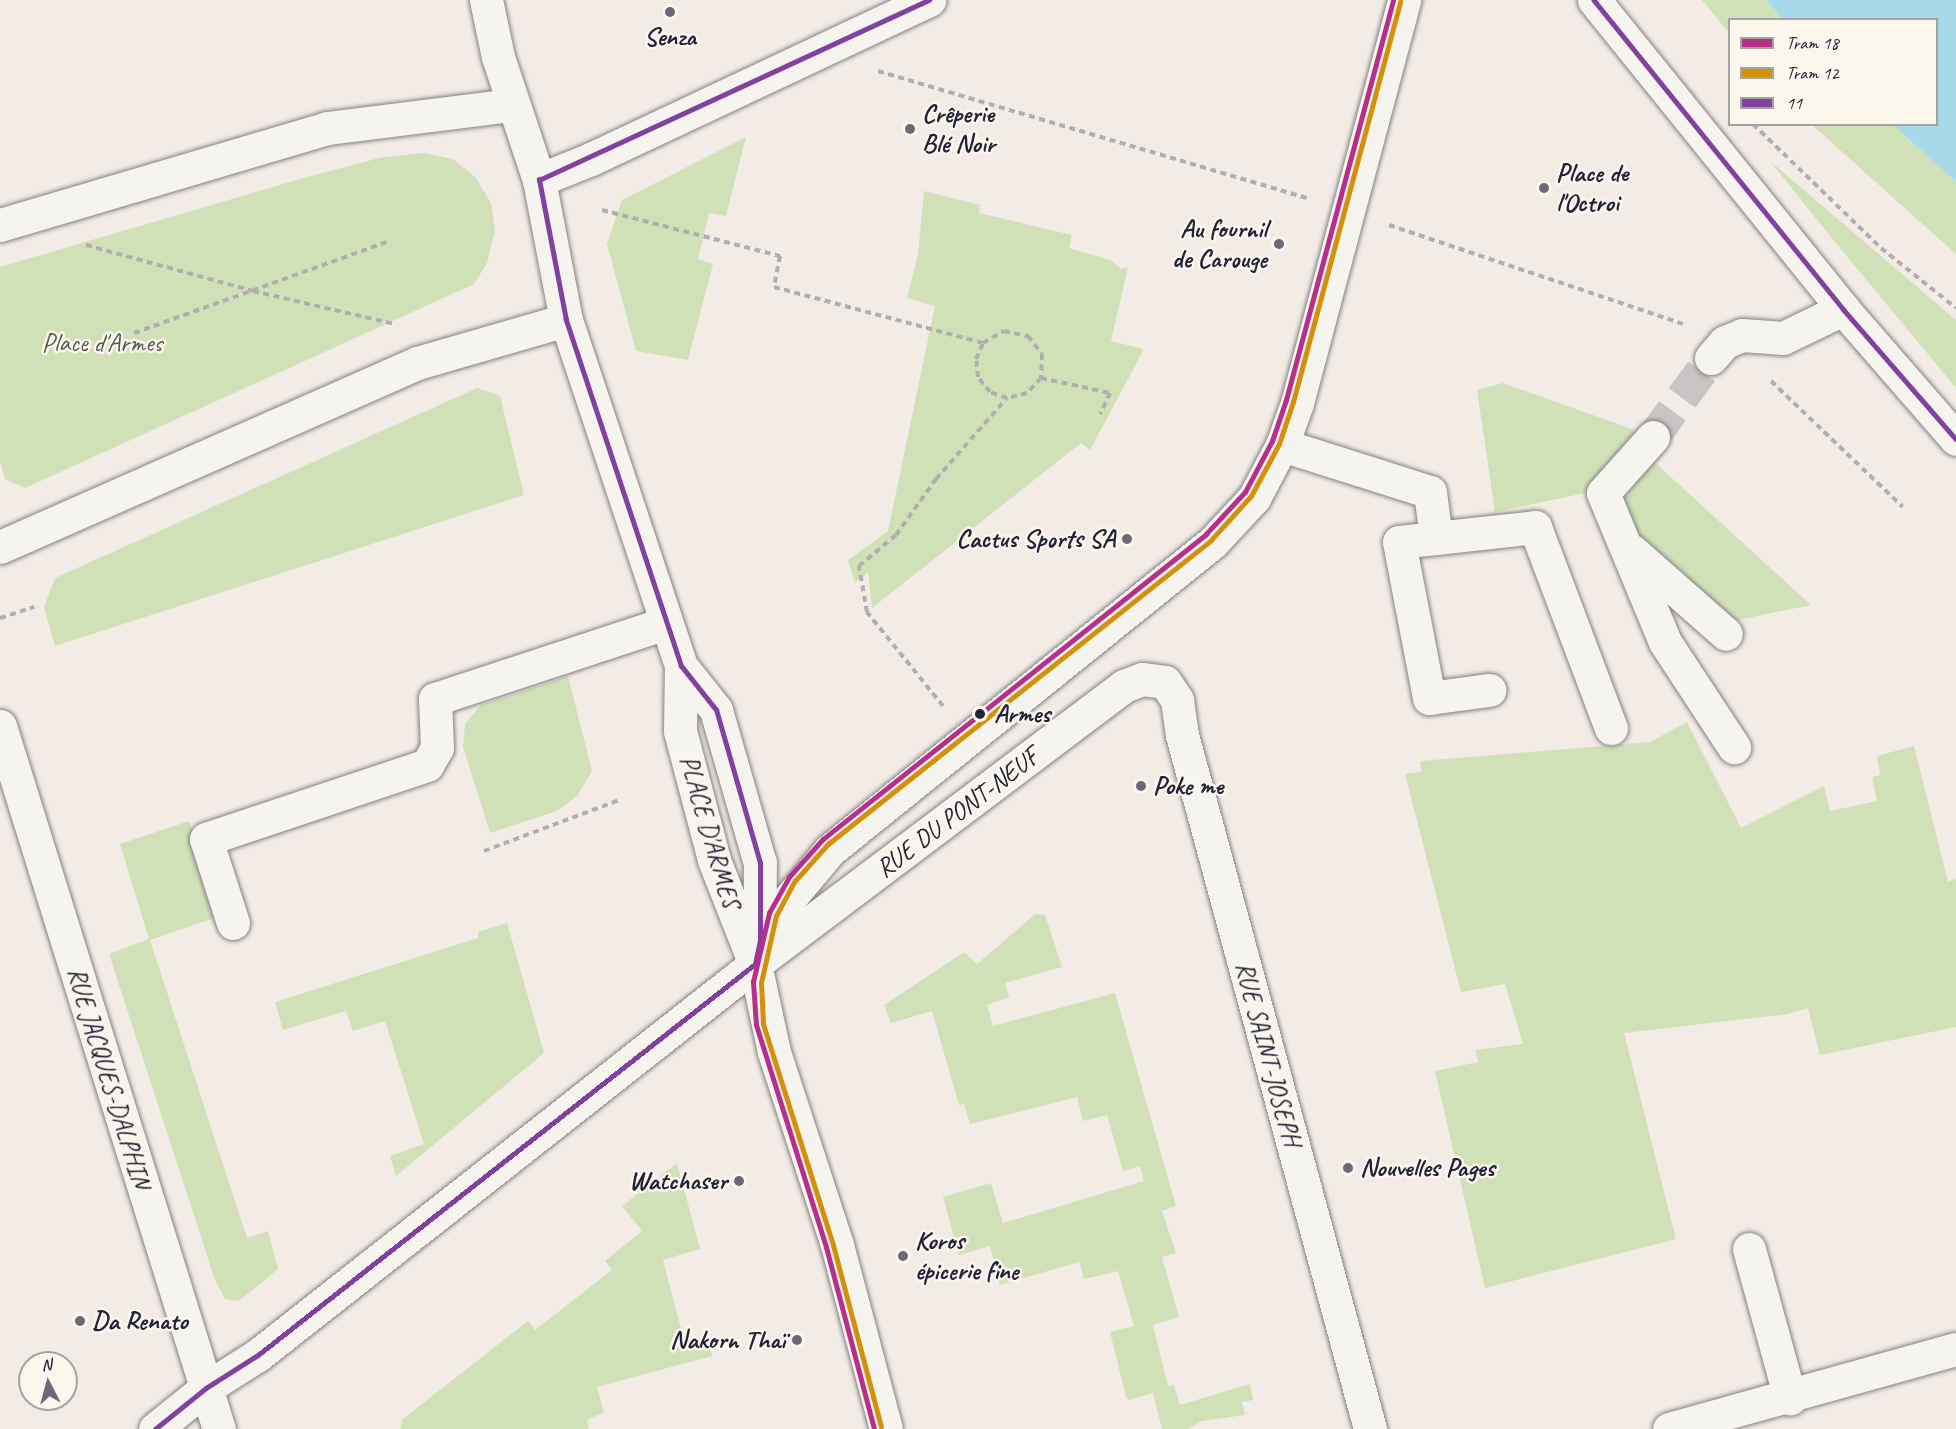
<!DOCTYPE html>
<meta charset="utf-8">
<style>
body{margin:0}
#map{position:relative;width:1956px;height:1429px;overflow:hidden;background:#f3ebe6;font-family:Caveat,sans-serif}
div>[style]{position:absolute}
.green>*{inset:0;background:#d0e1b8}
.water>*{inset:0;background:#a8d9e8}
.minor-tunnel>*{height:33px;margin-top:-16.5px;transform-origin:0;background:repeating-linear-gradient(90deg,#c9c3c4 0 33px,transparent 0 49px)}
.path>*{height:4px;margin-top:-2px;transform-origin:0;background:repeating-linear-gradient(90deg,#b0aeae 0 6px,transparent 0 10.5px)}
.roads{filter:drop-shadow(0 0 2px #848184) drop-shadow(0 0 2px #848184)}
.minor>*{height:33px;margin:-16.5px;padding:0 16.5px;transform-origin:16.5px;border-radius:16.5px;background:#f6f4ef}
.bus-1>*{height:4.5px;margin:-2.25px;padding:0 2.25px;transform-origin:2.25px;border-radius:2.25px;background:#82419e}
.tram-1>*{height:4.5px;margin:-2.25px;padding:0 2.25px;transform-origin:2.25px;border-radius:2.25px;background:#b82f89}
.tram-2>*{height:4.5px;margin:-2.25px;padding:0 2.25px;transform-origin:2.25px;border-radius:2.25px;background:#d59009}
.dots>*{width:16px;height:16px;translate:-50% -50%;box-sizing:border-box;border:3px solid #fbf7ec;border-radius:50%}
span{translate:-50% -50%;white-space:nowrap;text-align:center;line-height:1.15;-webkit-text-stroke:5px #fbf7ec;paint-order:stroke}
.poi-label{font-size:26px;color:#22223b;font-weight:700}
.left{translate:0 -50%;text-align:left}
.right{translate:-100% -50%;text-align:right}
.park-label{font-size:26px;color:#4e5955}
.stop-label{font-size:26px;color:#22223b;font-weight:700}
.street-label{font-size:26px;color:#22223b}
.legend{position:absolute;left:1728px;top:18px;width:210px;height:108px;box-sizing:border-box;background:#fbf7ec;border:2px solid #a4a2a5;margin:0;padding:8px 10px;list-style:none;font-size:18px;color:#22223b}
.legend li{display:flex;align-items:center;gap:12px;height:30px}
.legend b{width:30px;border:2px solid #a4a2a5}
.north{position:absolute;left:18px;top:1351px;width:60px;height:60px;box-sizing:border-box;background:#fbf7ec;border:2px solid #a4a2a5;border-radius:50%;rotate:354deg;font-size:16px;font-weight:700;line-height:24px;text-align:center;color:#22223b}
.north::after{content:'';display:block;margin:auto;width:21px;height:27px;background:#6b6877;clip-path:polygon(50% 0,100% 100%,50% 72%,0 100%)}
</style>
<div id="map">
<div class="green">
<i style="clip-path:polygon(1702px 0,1766px 0,1783px 19px,1730px 20px,1729px 33px)"></i>
<i style="clip-path:polygon(1812px 125px,1893px 125px,1956px 182px,1956px 254px)"></i>
<i style="clip-path:polygon(746px 137px,726px 216px,709px 213px,698px 259px,713px 264px,688px 360px,636px 351px,607px 244px,622px 200px)"></i>
<i style="clip-path:polygon(424px 153px,453px 159px,475px 177px,491px 203px,495px 231px,487px 263px,474px 284px,25px 488px,5px 479px,0 461px,0 267px,300px 179px,379px 158px)"></i>
<i style="clip-path:polygon(1770px 161px,1956px 320px,1956px 388px,1826px 231px)"></i>
<i style="clip-path:polygon(924px 191px,980px 205px,979px 213px,1072px 235px,1069px 248px,1110px 260px,1121px 269px,1128px 267px,1111px 341px,1144px 349px,1090px 450px,1081px 443px,872px 608px,868px 572px,855px 583px,848px 560px,888px 531px,935px 306px,907px 298px,918px 255px)"></i>
<i style="clip-path:polygon(1503px 383px,1643px 433px,1585px 493px,1495px 512px,1477px 390px)"></i>
<i style="clip-path:polygon(477px 388px,500px 396px,524px 495px,55px 646px,44px 607px,55px 578px)"></i>
<i style="clip-path:polygon(1651px 459px,1811px 605px,1738px 620px,1724px 613px,1625px 524px,1620px 509px,1624px 488px)"></i>
<i style="clip-path:polygon(568px 676px,592px 771px,577px 796px,557px 811px,490px 833px,463px 747px,465px 724px,481px 705px)"></i>
<i style="clip-path:polygon(1687px 722px,1741px 828px,1824px 786px,1830px 811px,1877px 801px,1872px 777px,1880px 775px,1877px 756px,1914px 746px,1948px 882px,1956px 878px,1956px 1027px,1820px 1055px,1808px 1008px,1788px 1014px,1624px 1033px,1676px 1239px,1485px 1288px,1435px 1071px,1478px 1062px,1475px 1050px,1523px 1044px,1505px 984px,1461px 992px,1405px 774px,1421px 772px,1420px 761px,1650px 742px)"></i>
<i style="clip-path:polygon(189px 821px,220px 916px,150px 940px,247px 1238px,268px 1231px,278px 1269px,239px 1301px,225px 1299px,215px 1280px,109px 954px,149px 939px,120px 844px)"></i>
<i style="clip-path:polygon(1035px 914px,1045px 915px,1062px 967px,1005px 983px,1009px 997px,987px 1005px,993px 1026px,1115px 993px,1176px 1206px,1162px 1211px,1176px 1253px,1162px 1257px,1179px 1317px,1153px 1325px,1168px 1386px,1174px 1385px,1180px 1405px,1250px 1384px,1253px 1400px,1242px 1402px,1245px 1415px,1202px 1421px,1188px 1429px,1162px 1429px,1153px 1393px,1129px 1400px,1126px 1397px,1110px 1332px,1134px 1326px,1118px 1271px,1084px 1279px,1079px 1262px,1000px 1285px,990px 1246px,959px 1255px,943px 1197px,991px 1183px,1003px 1223px,1144px 1181px,1140px 1166px,1123px 1171px,1107px 1115px,1083px 1121px,1077px 1097px,970px 1124px,964px 1104px,959px 1105px,932px 1011px,891px 1023px,884px 1005px,964px 952px,977px 964px)"></i>
<i style="clip-path:polygon(507px 923px,544px 1053px,396px 1176px,390px 1156px,424px 1144px,385px 1021px,353px 1031px,346px 1011px,283px 1030px,275px 1002px,478px 938px,478px 932px)"></i>
<i style="clip-path:polygon(677px 1163px,700px 1249px,663px 1260px,685px 1344px,708px 1338px,712px 1356px,597px 1387px,604px 1412px,587px 1420px,589px 1429px,400px 1429px,403px 1419px,528px 1321px,535px 1330px,612px 1270px,605px 1261px,642px 1231px,622px 1206px)"></i>
</div>
<div class="water">
<i style="clip-path:polygon(1766px 0,1956px 0,1956px 182px,1893px 125px,1936px 124px,1936px 20px,1783px 19px)"></i>
</div>
<div class="minor-tunnel">
<i style="left:1653px;top:437px;width:98px;rotate:-53.7deg"></i>
</div>
<div class="path">
<i style="left:878px;top:71px;width:448px;rotate:16.5deg"></i>
<i style="left:1753px;top:124px;width:178px;rotate:44.1deg"></i>
<i style="left:1881px;top:248px;width:96px;rotate:38.7deg"></i>
<i style="left:602px;top:210px;width:184px;rotate:14.5deg"></i>
<i style="left:780px;top:256px;width:32px;rotate:101deg"></i>
<i style="left:774px;top:287px;width:216px;rotate:15deg"></i>
<i style="left:983px;top:343px;width:24px;rotate:-30deg"></i>
<i style="left:1004px;top:331px;width:25px;rotate:12deg"></i>
<i style="left:1028px;top:336px;width:23px;rotate:52deg"></i>
<i style="left:1042px;top:354px;width:24px;rotate:92deg"></i>
<i style="left:1041px;top:378px;width:21px;rotate:133deg"></i>
<i style="left:1027px;top:393px;width:21px;rotate:166deg"></i>
<i style="left:1007px;top:398px;width:18px;rotate:-161deg"></i>
<i style="left:990px;top:392px;width:19px;rotate:-129deg"></i>
<i style="left:978px;top:377px;width:18px;rotate:-96deg"></i>
<i style="left:976px;top:359px;width:17px;rotate:-66deg"></i>
<i style="left:1389px;top:225px;width:310px;rotate:18.6deg"></i>
<i style="left:86px;top:245px;width:173px;rotate:15.4deg"></i>
<i style="left:253px;top:291px;width:146px;rotate:13.1deg"></i>
<i style="left:134px;top:333px;width:271px;rotate:-19.8deg"></i>
<i style="left:1041px;top:378px;width:71px;rotate:12.3deg"></i>
<i style="left:1110px;top:393px;width:23px;rotate:115deg"></i>
<i style="left:1771px;top:381px;width:182px;rotate:43.7deg"></i>
<i style="left:0;top:618px;width:36px;rotate:-18deg"></i>
<i style="left:943px;top:706px;width:121px;rotate:-129deg"></i>
<i style="left:867px;top:612px;width:47px;rotate:-99.9deg"></i>
<i style="left:859px;top:566px;width:48px;rotate:-40deg"></i>
<i style="left:896px;top:535px;width:69px;rotate:-54.5deg"></i>
<i style="left:936px;top:479px;width:108px;rotate:-48.8deg"></i>
<i style="left:484px;top:851px;width:145px;rotate:-20.6deg"></i>
</div>
<div class="roads">
<div class="minor">
<i style="left:486px;top:0;width:58px;rotate:78.1deg"></i>
<i style="left:498px;top:57px;width:130px;rotate:71.6deg"></i>
<i style="left:539px;top:180px;width:143px;rotate:79.1deg"></i>
<i style="left:566px;top:320px;width:365px;rotate:71.6deg"></i>
<i style="left:681px;top:666px;width:65px;rotate:90.9deg"></i>
<i style="left:680px;top:731px;width:133px;rotate:75.2deg"></i>
<i style="left:714px;top:860px;width:112px;rotate:68.5deg"></i>
<i style="left:755px;top:964px;width:90px;rotate:77.8deg"></i>
<i style="left:774px;top:1052px;width:203px;rotate:71.9deg"></i>
<i style="left:837px;top:1245px;width:190px;rotate:75.1deg"></i>
<i style="left:1594px;top:0;width:397px;rotate:51.1deg"></i>
<i style="left:1843px;top:309px;width:172px;rotate:49deg"></i>
<i style="left:539px;top:180px;width:56px;rotate:-22deg"></i>
<i style="left:591px;top:159px;width:374px;rotate:-25.2deg"></i>
<i style="left:0;top:225px;width:341px;rotate:-16.5deg"></i>
<i style="left:327px;top:128px;width:186px;rotate:-7.1deg"></i>
<i style="left:1711px;top:358px;width:21px;rotate:-49deg"></i>
<i style="left:1725px;top:342px;width:18px;rotate:-22deg"></i>
<i style="left:1742px;top:335px;width:41px;rotate:4.2deg"></i>
<i style="left:1783px;top:338px;width:67px;rotate:-25.8deg"></i>
<i style="left:1653px;top:437px;width:75px;rotate:131.8deg"></i>
<i style="left:1603px;top:493px;width:161px;rotate:67.4deg"></i>
<i style="left:1665px;top:642px;width:126px;rotate:56.7deg"></i>
<i style="left:1282px;top:445px;width:155px;rotate:17.6deg"></i>
<i style="left:1430px;top:492px;width:46px;rotate:82.6deg"></i>
<i style="left:1436px;top:538px;width:100px;rotate:-6.3deg"></i>
<i style="left:1535px;top:527px;width:215px;rotate:69.3deg"></i>
<i style="left:1436px;top:538px;width:37px;rotate:174deg"></i>
<i style="left:1399px;top:542px;width:159px;rotate:79.1deg"></i>
<i style="left:1429px;top:698px;width:61px;rotate:-7.6deg"></i>
<i style="left:0;top:547px;width:456px;rotate:-23.8deg"></i>
<i style="left:417px;top:363px;width:155px;rotate:-16.1deg"></i>
<i style="left:1632px;top:551px;width:125px;rotate:41.4deg"></i>
<i style="left:681px;top:666px;width:56px;rotate:51.5deg"></i>
<i style="left:716px;top:710px;width:159px;rotate:74deg"></i>
<i style="left:760px;top:863px;width:82px;rotate:90.7deg"></i>
<i style="left:0;top:726px;width:736px;rotate:72.7deg"></i>
<i style="left:233px;top:923px;width:88px;rotate:-107.8deg"></i>
<i style="left:206px;top:839px;width:233px;rotate:-18.5deg"></i>
<i style="left:427px;top:765px;width:20px;rotate:-60deg"></i>
<i style="left:437px;top:748px;width:49px;rotate:-92.3deg"></i>
<i style="left:435px;top:699px;width:243px;rotate:-18.2deg"></i>
<i style="left:756px;top:963px;width:64px;rotate:-64.2deg"></i>
<i style="left:784px;top:905px;width:72px;rotate:-50.1deg"></i>
<i style="left:830px;top:850px;width:491px;rotate:-38.8deg"></i>
<i style="left:1213px;top:542px;width:60px;rotate:-47deg"></i>
<i style="left:1254px;top:498px;width:60px;rotate:-62.2deg"></i>
<i style="left:1282px;top:445px;width:45px;rotate:-70.3deg"></i>
<i style="left:1297px;top:403px;width:417px;rotate:-75.1deg"></i>
<i style="left:1749px;top:1249px;width:155px;rotate:74.6deg"></i>
<i style="left:155px;top:1429px;width:65px;rotate:-38.8deg"></i>
<i style="left:206px;top:1388px;width:62px;rotate:-32.4deg"></i>
<i style="left:258px;top:1355px;width:632px;rotate:-38.19deg"></i>
<i style="left:755px;top:964px;width:462px;rotate:-37deg"></i>
<i style="left:1124px;top:686px;width:19px;rotate:-21deg"></i>
<i style="left:1142px;top:679px;width:23px;rotate:7deg"></i>
<i style="left:1165px;top:682px;width:22px;rotate:56deg"></i>
<i style="left:1177px;top:700px;width:35px;rotate:82deg"></i>
<i style="left:1182px;top:735px;width:719px;rotate:74.84deg"></i>
<i style="left:1669px;top:1429px;width:298px;rotate:-15.6deg"></i>
</div>
</div>
<div class="bus-1">
<i style="left:1594px;top:0;width:397px;rotate:51.1deg"></i>
<i style="left:1843px;top:309px;width:172px;rotate:49deg"></i>
<i style="left:155px;top:1429px;width:65px;rotate:-38.8deg"></i>
<i style="left:206px;top:1388px;width:62px;rotate:-32.4deg"></i>
<i style="left:258px;top:1355px;width:632px;rotate:-38.19deg"></i>
<i style="left:755px;top:964px;width:24px;rotate:-78deg"></i>
<i style="left:760px;top:941px;width:78px;rotate:-90deg"></i>
<i style="left:760px;top:863px;width:159px;rotate:-106deg"></i>
<i style="left:716px;top:710px;width:56px;rotate:-128.5deg"></i>
<i style="left:681px;top:666px;width:365px;rotate:-108.4deg"></i>
<i style="left:566px;top:320px;width:143px;rotate:-100.9deg"></i>
<i style="left:539px;top:180px;width:430px;rotate:-24.8deg"></i>
</div>
<div class="tram-1">
<i style="left:874px;top:1429px;width:188px;rotate:-104.8deg"></i>
<i style="left:826px;top:1247px;width:233px;rotate:-107.5deg"></i>
<i style="left:756px;top:1025px;width:43px;rotate:-94deg"></i>
<i style="left:753px;top:982px;width:71px;rotate:-76.9deg"></i>
<i style="left:769px;top:913px;width:41px;rotate:-60.9deg"></i>
<i style="left:789px;top:877px;width:51px;rotate:-48.2deg"></i>
<i style="left:823px;top:839px;width:490px;rotate:-38.5deg"></i>
<i style="left:1206px;top:534px;width:57px;rotate:-47.1deg"></i>
<i style="left:1245px;top:492px;width:58px;rotate:-62.1deg"></i>
<i style="left:1272px;top:441px;width:43px;rotate:-71.1deg"></i>
<i style="left:1286px;top:400px;width:414px;rotate:-75deg"></i>
</div>
<div class="tram-2">
<i style="left:881px;top:1427px;width:188px;rotate:-104.8deg"></i>
<i style="left:833px;top:1245px;width:232px;rotate:-107.6deg"></i>
<i style="left:763px;top:1024px;width:41px;rotate:-92.8deg"></i>
<i style="left:761px;top:983px;width:69px;rotate:-77.4deg"></i>
<i style="left:776px;top:916px;width:40px;rotate:-62deg"></i>
<i style="left:795px;top:881px;width:50px;rotate:-48.3deg"></i>
<i style="left:828px;top:844px;width:489px;rotate:-38.4deg"></i>
<i style="left:1211px;top:540px;width:59px;rotate:-47.7deg"></i>
<i style="left:1251px;top:496px;width:59px;rotate:-61.7deg"></i>
<i style="left:1279px;top:444px;width:44px;rotate:-71.6deg"></i>
<i style="left:1293px;top:402px;width:414px;rotate:-75deg"></i>
</div>
<div class="dots">
<i style="left:670px;top:12px;background:#6b6877"></i>
<i style="left:910px;top:129px;background:#6b6877"></i>
<i style="left:1544px;top:188px;background:#6b6877"></i>
<i style="left:1279px;top:244px;background:#6b6877"></i>
<i style="left:1127px;top:539px;background:#6b6877"></i>
<i style="left:980px;top:714px;background:#22223b"></i>
<i style="left:1141px;top:786px;background:#6b6877"></i>
<i style="left:1348px;top:1168px;background:#6b6877"></i>
<i style="left:739px;top:1181px;background:#6b6877"></i>
<i style="left:903px;top:1256px;background:#6b6877"></i>
<i style="left:80px;top:1321px;background:#6b6877"></i>
<i style="left:797px;top:1340px;background:#6b6877"></i>
</div>
<div class="poi-label">
<span style="left:670px;top:37px">Senza</span>
<span class="left" style="left:922px;top:129px">Crêperie<br>Blé Noir</span>
<span class="left" style="left:1556px;top:188px">Place de<br>l'Octroi</span>
<span class="right" style="left:1267px;top:244px">Au fournil<br>de Carouge</span>
<span class="right" style="left:1115px;top:539px">Cactus Sports SA</span>
<span class="left" style="left:1153px;top:786px">Poke me</span>
<span class="left" style="left:1360px;top:1168px">Nouvelles Pages</span>
<span class="right" style="left:727px;top:1181px">Watchaser</span>
<span class="left" style="left:915px;top:1256px">Koros<br>épicerie fine</span>
<span class="left" style="left:92px;top:1321px">Da Renato</span>
<span class="right" style="left:785px;top:1340px">Nakorn Thaï</span>
</div>
<div class="park-label">
<span style="left:102px;top:343px">Place d'Armes</span>
</div>
<div class="stop-label">
<span class="left" style="left:994px;top:714px">Armes</span>
</div>
<div class="street-label">
<span style="left:957px;top:813px;rotate:-37deg">RUE DU PONT-NEUF</span>
<span style="left:710px;top:832px;rotate:74deg">PLACE D'ARMES</span>
<span style="left:1268px;top:1054px;rotate:75deg">RUE SAINT-JOSEPH</span>
<span style="left:109px;top:1078px;rotate:73deg">RUE JACQUES-DALPHIN</span>
</div>
<ul class="legend">
<li><b style="height:8px;background:#b82f89"></b>Tram 18</li>
<li><b style="height:8px;background:#d59009"></b>Tram 12</li>
<li><b style="height:8px;background:#82419e"></b>11</li>
</ul>
<div class="north">N</div>
</div>
